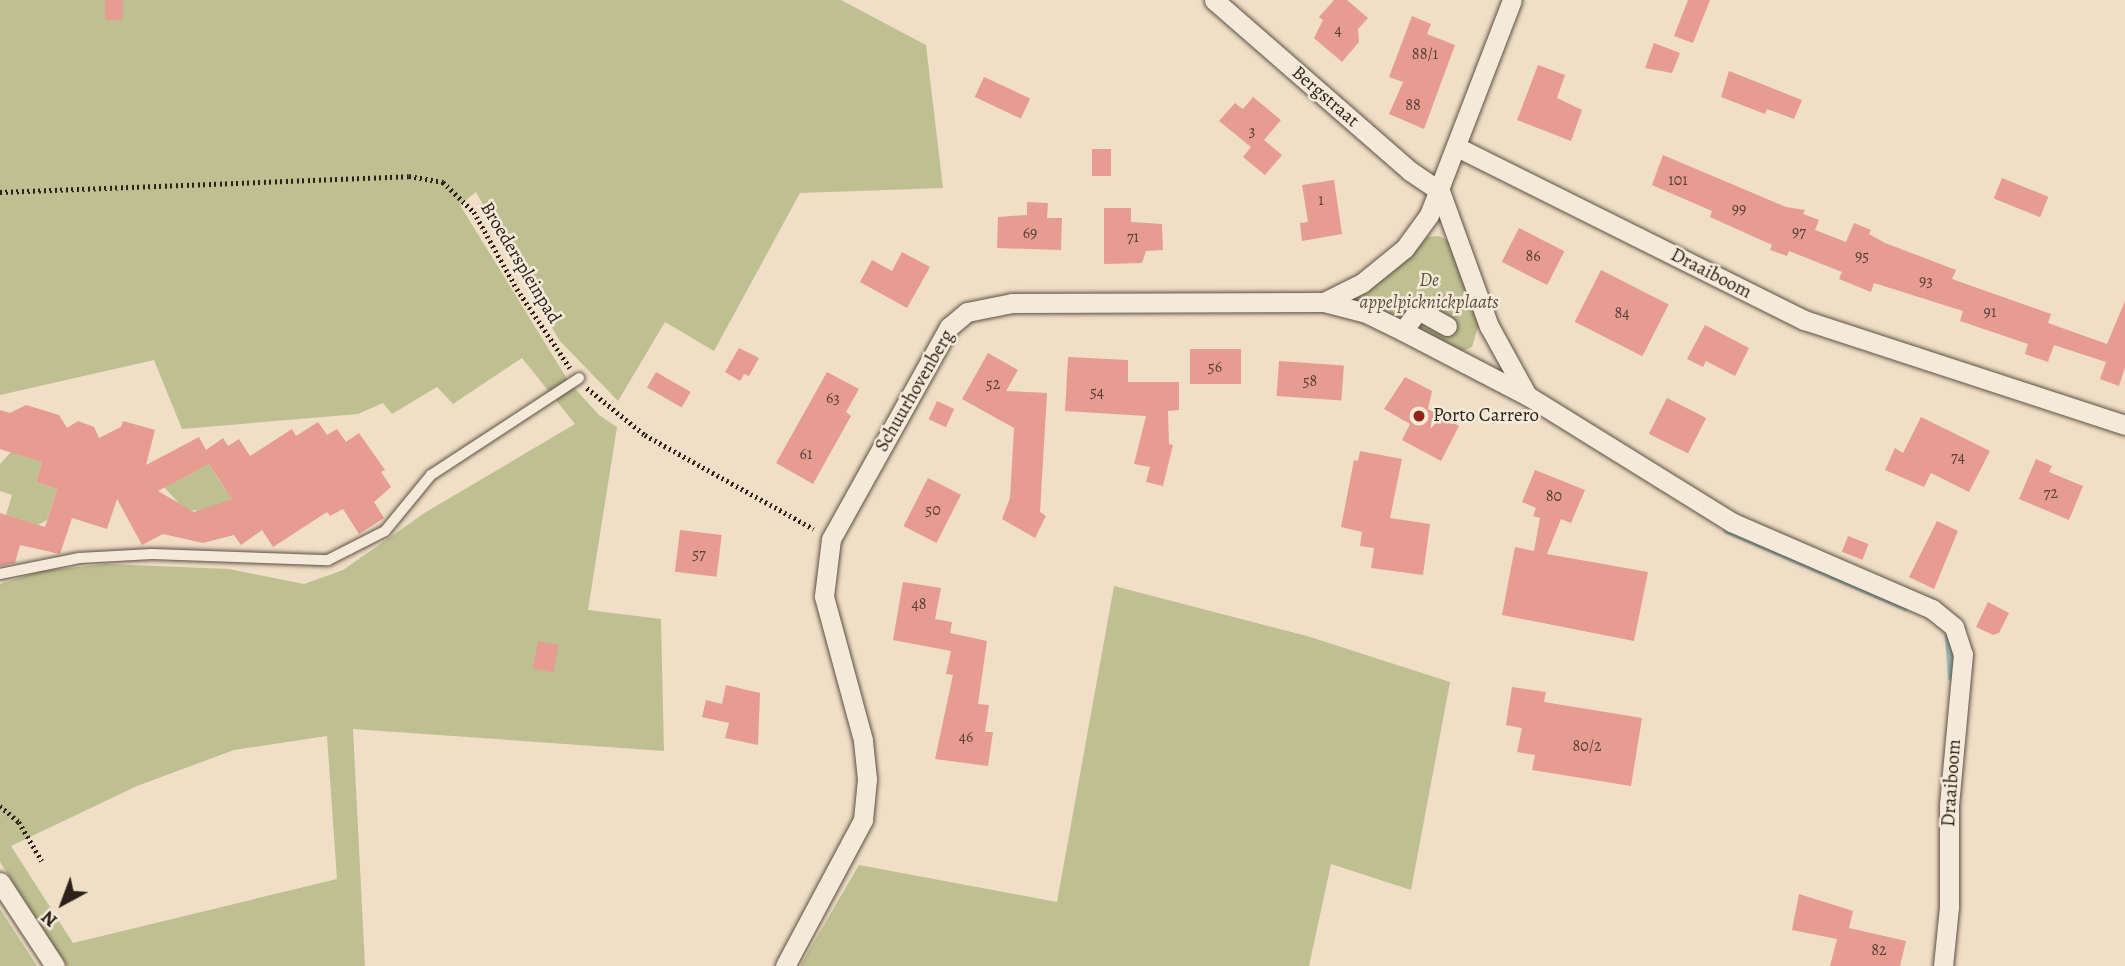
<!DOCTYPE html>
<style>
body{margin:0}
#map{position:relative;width:2125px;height:966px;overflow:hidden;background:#f0dec6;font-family:Alegreya,serif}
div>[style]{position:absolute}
.green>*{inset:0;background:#bfc091}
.stream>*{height:7px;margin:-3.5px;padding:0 3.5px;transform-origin:3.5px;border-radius:3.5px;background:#9bbbba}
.building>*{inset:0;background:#e69c91;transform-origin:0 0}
.path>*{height:4.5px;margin-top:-2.25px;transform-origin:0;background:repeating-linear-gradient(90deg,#2c2219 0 2px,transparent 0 5.5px)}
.roads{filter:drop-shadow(0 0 2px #5d5144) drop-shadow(0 0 2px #5d5144)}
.lane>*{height:10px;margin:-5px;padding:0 5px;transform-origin:5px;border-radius:5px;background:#f5eada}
.street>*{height:19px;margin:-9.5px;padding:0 9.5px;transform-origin:9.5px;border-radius:9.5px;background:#f5eada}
.dots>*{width:19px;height:19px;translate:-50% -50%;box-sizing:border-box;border:4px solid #f5eada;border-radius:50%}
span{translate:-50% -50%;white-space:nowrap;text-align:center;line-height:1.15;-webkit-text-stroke:5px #f5eada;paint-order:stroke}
.number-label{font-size:16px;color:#5a4037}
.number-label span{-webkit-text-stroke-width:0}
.street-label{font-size:19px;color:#2c2219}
.park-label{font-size:19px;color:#58513d;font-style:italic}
.poi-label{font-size:19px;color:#2c2219}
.left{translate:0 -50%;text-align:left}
.north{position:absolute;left:28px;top:868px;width:70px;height:70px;-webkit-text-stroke:5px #f5eada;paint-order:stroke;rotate:221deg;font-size:19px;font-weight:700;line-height:28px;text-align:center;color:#2c2219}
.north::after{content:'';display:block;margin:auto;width:24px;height:32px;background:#2c2219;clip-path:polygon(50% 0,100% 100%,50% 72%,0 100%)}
</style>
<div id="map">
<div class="green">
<i style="clip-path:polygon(evenodd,0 0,841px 0,926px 45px,943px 188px,800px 193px,714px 351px,665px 322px,618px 401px,559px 340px,476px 192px,460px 205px,569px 382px,599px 415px,617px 427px,588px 610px,661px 619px,664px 751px,353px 729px,365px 966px,67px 966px,0 862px,0 584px,42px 571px,107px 564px,229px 569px,304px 584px,343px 570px,426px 512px,575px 424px,522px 358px,453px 404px,437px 387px,392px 414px,383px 403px,358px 414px,182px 429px,154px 360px,0 395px,0 0,327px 736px,337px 879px,73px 943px,11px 846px,137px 786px,234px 750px,327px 736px)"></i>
<i style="clip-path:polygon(1439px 236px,1453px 243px,1479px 323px,1472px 347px,1461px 352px,1342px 302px,1392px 272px,1427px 237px)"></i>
<i style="clip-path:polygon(11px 452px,42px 462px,36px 482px,57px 489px,47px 520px,38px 525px,6px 515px,12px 495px,0 491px,0 464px)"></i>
<i style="clip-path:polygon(209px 464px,225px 489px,246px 495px,205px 511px,185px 510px,164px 487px)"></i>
<i style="clip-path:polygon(1114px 586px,1307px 636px,1450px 682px,1411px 890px,1331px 864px,1309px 966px,800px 966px,859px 865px,1057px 902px)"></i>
<i style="clip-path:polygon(0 909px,37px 966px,0 966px)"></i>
</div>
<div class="stream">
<i style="left:1727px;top:530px;width:194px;rotate:23.4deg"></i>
<i style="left:1948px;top:637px;width:40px;rotate:85.7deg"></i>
</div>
<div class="building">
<i style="left:105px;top:0;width:18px;height:20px"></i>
<i style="clip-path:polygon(1334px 0,1347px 0,1368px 18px,1358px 29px,1359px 42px,1342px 62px,1314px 38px,1323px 20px,1319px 17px)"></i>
<i style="clip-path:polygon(1688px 0,1710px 0,1693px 43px,1674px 36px)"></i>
<i style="clip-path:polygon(1412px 16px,1431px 24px,1427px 34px,1455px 45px,1424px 129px,1389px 114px,1403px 82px,1389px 77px)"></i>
<i style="clip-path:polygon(1654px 43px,1680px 53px,1672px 73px,1645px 68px)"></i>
<i style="clip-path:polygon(1538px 65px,1565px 75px,1557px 98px,1582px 110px,1571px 141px,1517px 120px)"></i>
<i style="clip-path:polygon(1729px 71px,1802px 100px,1794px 119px,1767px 109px,1765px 114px,1721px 97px)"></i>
<i style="left:984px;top:77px;width:51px;height:22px;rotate:25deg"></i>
<i style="clip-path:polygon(1253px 97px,1281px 120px,1264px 140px,1282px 155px,1265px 175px,1243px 157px,1251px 147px,1219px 121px,1235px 103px,1243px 109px)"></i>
<i style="left:1092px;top:149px;width:19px;height:27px"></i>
<i style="clip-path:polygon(1663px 155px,1786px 207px,1805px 210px,1803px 214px,1819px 220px,1815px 230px,1846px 242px,1854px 223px,1871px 230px,1869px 234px,1885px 243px,1956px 270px,1952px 279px,2051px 314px,2048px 323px,2107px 344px,2125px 301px,2125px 367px,2119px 386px,2100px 379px,2106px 362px,2054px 345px,2048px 362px,2025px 354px,2028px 344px,1960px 321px,1963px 311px,1874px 283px,1871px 292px,1839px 279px,1842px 272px,1789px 251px,1787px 256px,1770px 250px,1772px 245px,1710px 217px,1712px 211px,1652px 185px)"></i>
<i style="left:2002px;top:178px;width:50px;height:22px;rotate:22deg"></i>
<i style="clip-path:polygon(1334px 180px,1342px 234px,1302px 241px,1300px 223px,1308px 222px,1302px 185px)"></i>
<i style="clip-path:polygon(1027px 202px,1048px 203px,1047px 218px,1062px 218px,1061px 250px,997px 248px,998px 217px,1027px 215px)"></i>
<i style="clip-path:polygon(1104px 208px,1131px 208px,1131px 222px,1162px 224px,1163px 250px,1146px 251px,1142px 263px,1104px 264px)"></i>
<i style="left:1519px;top:228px;width:51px;height:38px;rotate:27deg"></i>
<i style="clip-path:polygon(902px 252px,930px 267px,907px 308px,860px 282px,872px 260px,892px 271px)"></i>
<i style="left:1601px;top:270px;width:76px;height:58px;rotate:27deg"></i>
<i style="clip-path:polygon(1705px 325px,1749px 348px,1735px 376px,1706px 361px,1703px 367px,1687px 359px)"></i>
<i style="clip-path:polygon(739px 348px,759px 358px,749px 376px,744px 374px,740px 381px,725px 372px)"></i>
<i style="left:1190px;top:349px;width:51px;height:35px"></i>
<i style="clip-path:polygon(988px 353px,1018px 370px,1006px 391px,1047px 393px,1040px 512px,1046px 516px,1035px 538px,1002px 519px,1010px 498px,1014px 428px,962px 399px)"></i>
<i style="clip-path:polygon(1068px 357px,1128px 360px,1128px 382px,1179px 382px,1179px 410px,1168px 411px,1169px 444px,1173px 445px,1163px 486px,1146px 482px,1150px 467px,1134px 464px,1146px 416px,1065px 411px)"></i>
<i style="left:1279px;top:361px;width:65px;height:35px;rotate:4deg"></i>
<i style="left:656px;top:372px;width:40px;height:18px;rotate:30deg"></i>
<i style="clip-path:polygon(827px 372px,859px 389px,846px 412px,851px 416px,813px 484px,776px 463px)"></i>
<i style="clip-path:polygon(1405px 377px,1432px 391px,1428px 409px,1459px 426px,1441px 461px,1402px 440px,1410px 424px,1384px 409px)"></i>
<i style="left:1667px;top:398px;width:44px;height:40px;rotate:27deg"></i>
<i style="left:937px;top:401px;width:19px;height:20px;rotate:25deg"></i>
<i style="clip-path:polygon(evenodd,26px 405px,59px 415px,67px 428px,78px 421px,94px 427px,99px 438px,121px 427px,123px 421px,155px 430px,146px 465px,199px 437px,206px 450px,223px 438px,228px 446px,239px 439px,250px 456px,292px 429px,296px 436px,318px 422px,327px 435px,337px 429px,346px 442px,359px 433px,385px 470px,381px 472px,391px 487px,374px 502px,384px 518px,359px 534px,343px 509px,330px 516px,327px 512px,273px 547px,262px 530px,241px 545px,234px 535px,203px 543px,163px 534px,142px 545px,117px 499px,107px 529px,72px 518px,60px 554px,20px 545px,15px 563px,0 566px,0 513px,45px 527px,57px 489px,36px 482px,42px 462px,0 449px,0 410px,10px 413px,26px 405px,209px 464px,232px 499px,194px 512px,158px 491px,209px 464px)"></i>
<i style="clip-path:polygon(1921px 417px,1990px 451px,1969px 492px,1931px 473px,1924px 487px,1885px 470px,1895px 448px,1903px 453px)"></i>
<i style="clip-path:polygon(1360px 451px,1402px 459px,1390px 518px,1430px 524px,1423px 575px,1371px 568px,1374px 548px,1360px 546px,1362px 532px,1341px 527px,1354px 460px,1358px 461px)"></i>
<i style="clip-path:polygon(2036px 459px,2052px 466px,2049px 472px,2083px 486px,2069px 520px,2019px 499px)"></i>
<i style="clip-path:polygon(1535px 470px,1585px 490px,1571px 523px,1561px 519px,1547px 554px,1648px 572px,1634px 641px,1502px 615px,1515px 547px,1534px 551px,1540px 518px,1533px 516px,1536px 508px,1522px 502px)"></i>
<i style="left:928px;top:478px;width:37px;height:54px;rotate:27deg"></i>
<i style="clip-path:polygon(1937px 521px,1958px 531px,1934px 589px,1909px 577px)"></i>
<i style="left:680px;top:530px;width:42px;height:42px;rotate:7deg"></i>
<i style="left:1848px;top:536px;width:22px;height:17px;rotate:21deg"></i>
<i style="clip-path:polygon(903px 582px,941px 588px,935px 619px,952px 622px,950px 633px,987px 641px,978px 704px,989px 705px,985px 732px,993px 732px,988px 766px,935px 759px,953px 675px,946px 674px,951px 651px,893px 640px)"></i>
<i style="clip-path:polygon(1988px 602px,2009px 613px,1999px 633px,1993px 635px,1976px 627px)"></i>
<i style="left:538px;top:641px;width:21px;height:28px;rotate:11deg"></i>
<i style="clip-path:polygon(726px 685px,760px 693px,758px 745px,725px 738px,729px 723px,702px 717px,706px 700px,722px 704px)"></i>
<i style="clip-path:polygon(1512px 687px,1546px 692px,1544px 702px,1642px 718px,1631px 786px,1532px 770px,1535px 755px,1517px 752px,1522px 728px,1506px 725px)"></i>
<i style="clip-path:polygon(1799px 894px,1853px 911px,1849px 928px,1906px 941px,1900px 966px,1830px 966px,1837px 939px,1792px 930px)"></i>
</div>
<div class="path">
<i style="left:0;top:192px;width:409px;rotate:-2.2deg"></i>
<i style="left:409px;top:176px;width:35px;rotate:10deg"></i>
<i style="left:443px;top:182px;width:43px;rotate:44.1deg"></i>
<i style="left:474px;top:212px;width:88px;rotate:60.8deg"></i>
<i style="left:517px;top:289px;width:95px;rotate:56.1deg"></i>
<i style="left:587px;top:388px;width:75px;rotate:39deg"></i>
<i style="left:645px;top:435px;width:193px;rotate:29.1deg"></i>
<i style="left:0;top:806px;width:25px;rotate:40deg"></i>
<i style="left:19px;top:822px;width:45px;rotate:59.5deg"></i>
</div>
<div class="roads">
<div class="lane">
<i style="left:0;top:574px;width:81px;rotate:-11.4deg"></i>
<i style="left:79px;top:558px;width:73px;rotate:-3.1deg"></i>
<i style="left:152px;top:554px;width:176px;rotate:2deg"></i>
<i style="left:328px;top:560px;width:64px;rotate:-27deg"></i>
<i style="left:385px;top:531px;width:72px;rotate:-50.6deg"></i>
<i style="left:431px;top:475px;width:177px;rotate:-33.2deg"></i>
</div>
<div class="street">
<i style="left:1214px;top:0;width:260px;rotate:41.1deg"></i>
<i style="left:1410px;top:171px;width:36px;rotate:34deg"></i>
<i style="left:1440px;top:191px;width:144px;rotate:70.1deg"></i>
<i style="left:1489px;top:326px;width:79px;rotate:61.2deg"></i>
<i style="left:1457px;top:147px;width:388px;rotate:26.5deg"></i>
<i style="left:1804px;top:320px;width:338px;rotate:18.1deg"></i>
<i style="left:1324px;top:302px;width:43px;rotate:14.7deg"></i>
<i style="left:1366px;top:313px;width:41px;rotate:25.9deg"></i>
<i style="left:1403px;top:331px;width:141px;rotate:27.5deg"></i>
<i style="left:1528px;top:396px;width:239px;rotate:31.8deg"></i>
<i style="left:1731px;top:522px;width:219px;rotate:23.4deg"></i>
<i style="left:1932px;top:609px;width:28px;rotate:39deg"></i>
<i style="left:1954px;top:627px;width:28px;rotate:72deg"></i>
<i style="left:1963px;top:654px;width:151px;rotate:95.3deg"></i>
<i style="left:1949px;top:804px;width:103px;rotate:90deg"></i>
<i style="left:1949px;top:907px;width:59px;rotate:95.8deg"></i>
<i style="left:1403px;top:331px;width:26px;rotate:-54deg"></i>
<i style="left:1418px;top:310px;width:33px;rotate:29deg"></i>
<i style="left:0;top:882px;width:100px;rotate:56.8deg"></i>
<i style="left:785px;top:966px;width:166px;rotate:-61.9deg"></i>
<i style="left:863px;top:820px;width:41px;rotate:-84.4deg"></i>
<i style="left:867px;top:779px;width:39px;rotate:-96deg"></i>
<i style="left:863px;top:740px;width:149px;rotate:-105.2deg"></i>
<i style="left:824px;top:596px;width:57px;rotate:-83deg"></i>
<i style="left:831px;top:539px;width:243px;rotate:-60.9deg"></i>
<i style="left:949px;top:327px;width:23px;rotate:-40deg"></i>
<i style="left:967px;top:312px;width:46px;rotate:-11.3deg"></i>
<i style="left:1012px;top:303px;width:312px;rotate:-0.2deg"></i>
<i style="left:1324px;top:302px;width:42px;rotate:-26.6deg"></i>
<i style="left:1362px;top:283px;width:55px;rotate:-39.1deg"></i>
<i style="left:1405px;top:248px;width:41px;rotate:-54deg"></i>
<i style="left:1429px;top:215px;width:230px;rotate:-68.9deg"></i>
</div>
</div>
<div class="dots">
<i style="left:1419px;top:416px;background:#8f2418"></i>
</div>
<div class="number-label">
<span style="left:1338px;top:30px">4</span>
<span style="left:1425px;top:54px">88/1</span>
<span style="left:1413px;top:105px">88</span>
<span style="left:1252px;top:131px">3</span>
<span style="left:1678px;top:180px">101</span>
<span style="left:1321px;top:200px">1</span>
<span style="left:1739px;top:209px">99</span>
<span style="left:1799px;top:232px">97</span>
<span style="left:1030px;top:233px">69</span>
<span style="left:1133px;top:237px">71</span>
<span style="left:1533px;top:256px">86</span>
<span style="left:1862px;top:256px">95</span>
<span style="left:1926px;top:281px">93</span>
<span style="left:1990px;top:312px">91</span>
<span style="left:1622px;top:313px">84</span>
<span style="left:1215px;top:367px">56</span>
<span style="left:1310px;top:381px">58</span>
<span style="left:993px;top:384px">52</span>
<span style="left:1097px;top:392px">54</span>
<span style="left:833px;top:398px">63</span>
<span style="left:806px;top:454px">61</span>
<span style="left:1958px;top:457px">74</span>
<span style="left:2051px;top:493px">72</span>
<span style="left:1554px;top:496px">80</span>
<span style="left:933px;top:510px">50</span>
<span style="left:699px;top:554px">57</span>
<span style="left:919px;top:604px">48</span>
<span style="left:966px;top:737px">46</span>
<span style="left:1587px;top:746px">80/2</span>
<span style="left:1879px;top:950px">82</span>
</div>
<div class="street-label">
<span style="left:1325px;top:97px;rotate:41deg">Bergstraat</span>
<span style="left:520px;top:263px;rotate:59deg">Broederspleinpad</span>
<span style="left:1711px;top:274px;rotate:27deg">Draaiboom</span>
<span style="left:915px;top:391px;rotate:-60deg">Schuurhovenberg</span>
<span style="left:1952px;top:783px;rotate:-86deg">Draaiboom</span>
</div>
<div class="park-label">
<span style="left:1429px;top:292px">De<br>appelpicknickplaats</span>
</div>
<div class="poi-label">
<span class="left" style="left:1433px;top:416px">Porto Carrero</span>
</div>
<div class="north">N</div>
</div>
